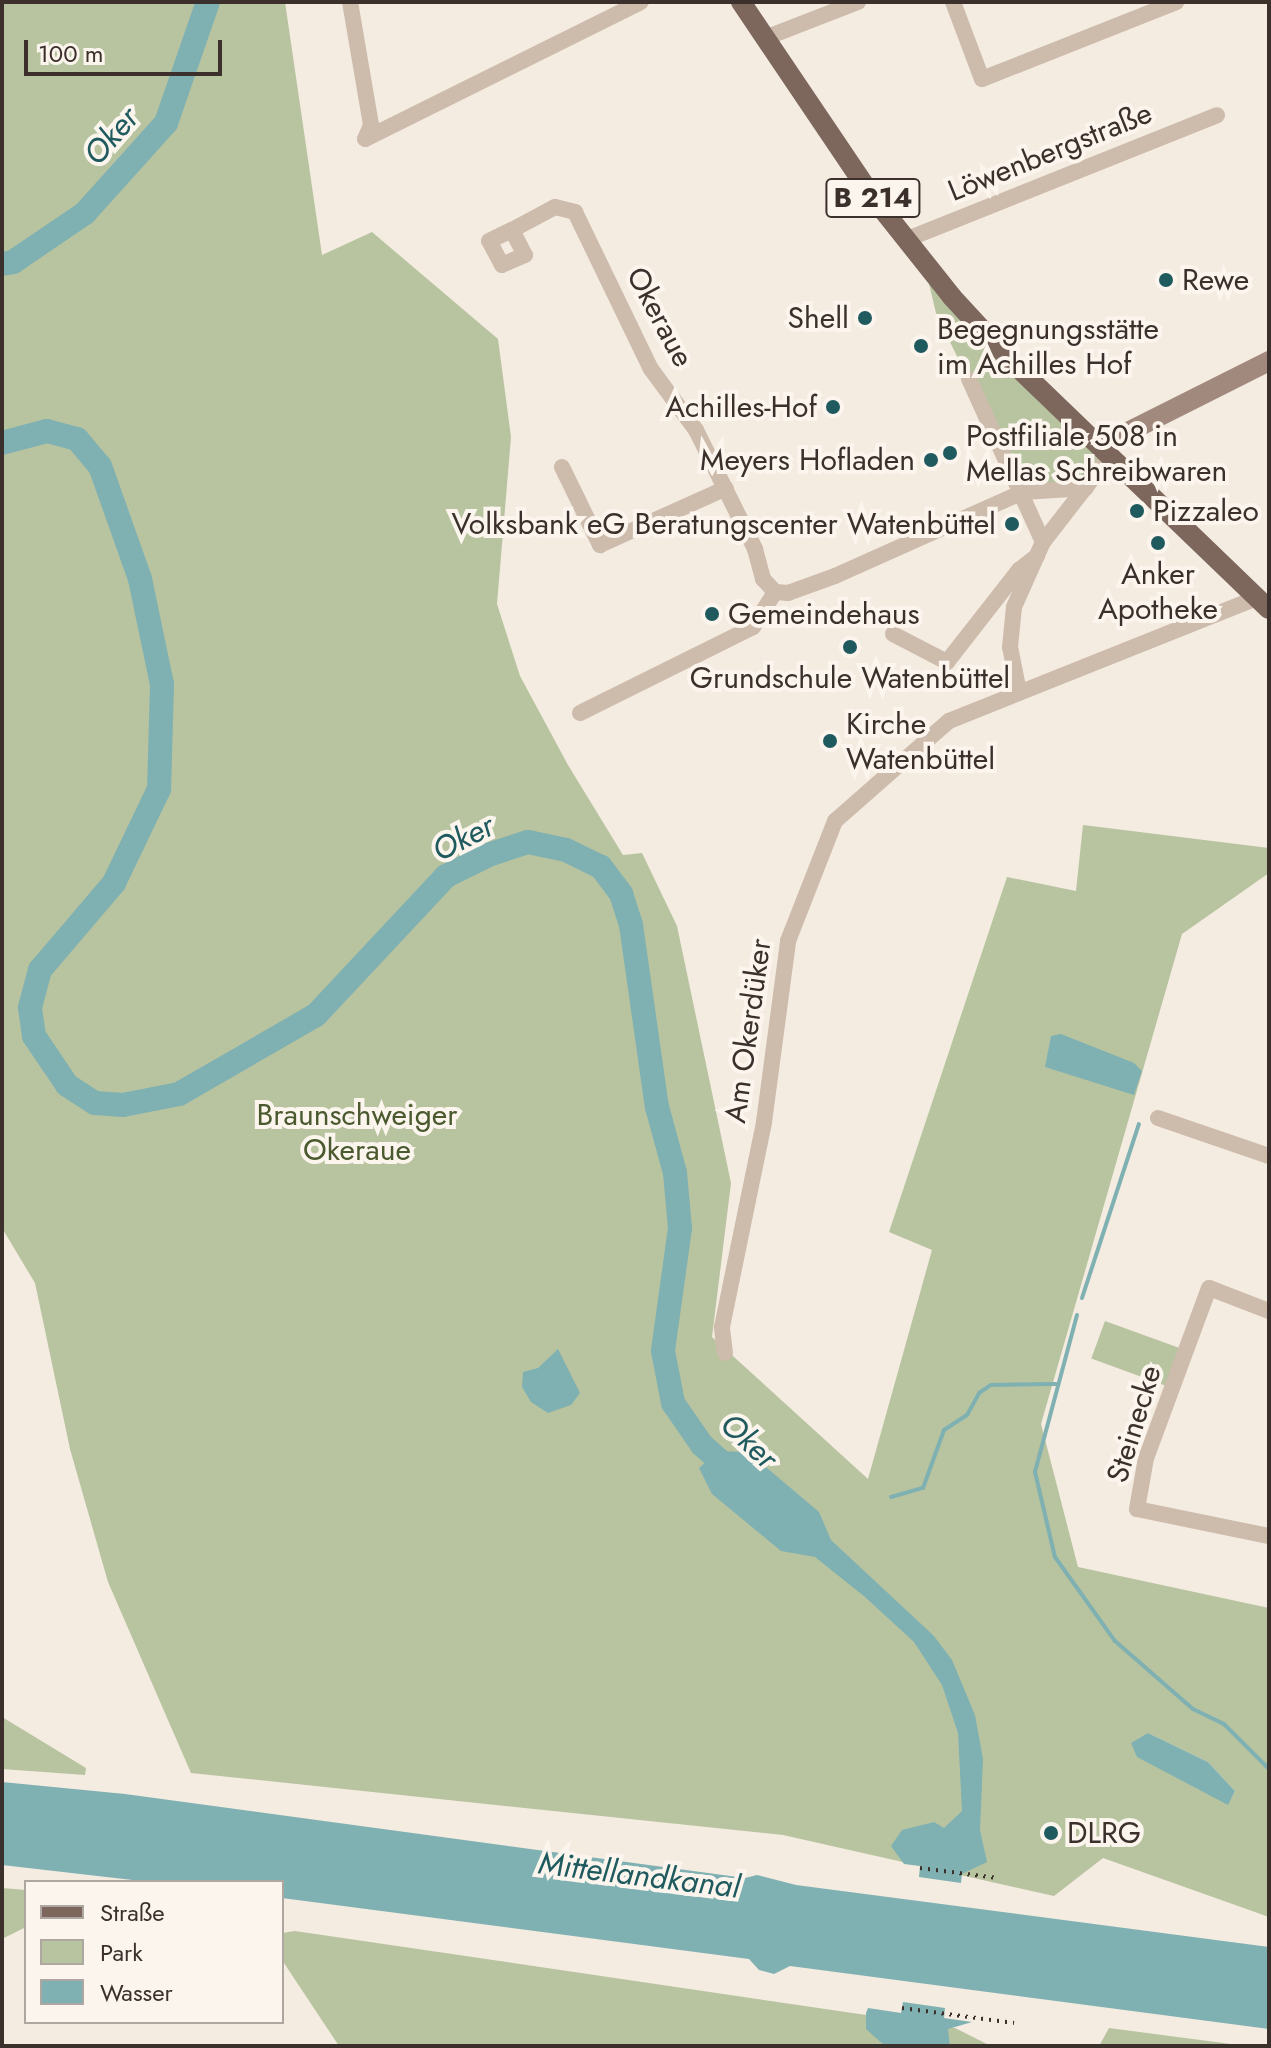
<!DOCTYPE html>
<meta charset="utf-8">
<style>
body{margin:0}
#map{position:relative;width:1271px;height:2048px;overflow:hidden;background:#f4ebe1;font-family:Jost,sans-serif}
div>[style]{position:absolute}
.green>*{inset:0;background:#b8c4a0;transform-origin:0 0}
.water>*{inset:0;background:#7fb0b2}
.stream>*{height:4px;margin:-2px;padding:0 2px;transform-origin:2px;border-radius:2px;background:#7fb0b2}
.river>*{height:24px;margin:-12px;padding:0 12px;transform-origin:12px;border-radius:12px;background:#7fb0b2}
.street>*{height:16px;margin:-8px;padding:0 8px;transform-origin:8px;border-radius:8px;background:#cdbbac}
.secondary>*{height:20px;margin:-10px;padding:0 10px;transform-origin:10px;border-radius:10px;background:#a18a7d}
.primary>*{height:20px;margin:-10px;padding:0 10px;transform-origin:10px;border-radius:10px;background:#7d675c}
.rail>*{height:4px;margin-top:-2px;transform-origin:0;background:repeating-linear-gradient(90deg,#3b302b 0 2px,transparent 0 8px)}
.dots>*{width:22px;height:22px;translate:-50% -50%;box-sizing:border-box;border:4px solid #fbf5ee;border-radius:50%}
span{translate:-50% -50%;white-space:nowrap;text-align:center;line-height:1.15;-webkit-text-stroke:8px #fbf5ee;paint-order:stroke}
.shield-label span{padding:2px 6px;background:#fbf5ee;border:2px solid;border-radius:6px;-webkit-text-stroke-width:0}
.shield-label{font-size:28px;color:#3b302b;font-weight:700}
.street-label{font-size:30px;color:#3b302b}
.poi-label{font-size:30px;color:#3b302b}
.left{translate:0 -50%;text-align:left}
.right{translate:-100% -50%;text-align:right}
.park-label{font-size:30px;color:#4a5a2e}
.water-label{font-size:32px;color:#1f5a5e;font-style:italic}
.frame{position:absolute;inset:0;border:4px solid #3b302b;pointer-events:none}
.legend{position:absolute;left:24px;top:1880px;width:260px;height:144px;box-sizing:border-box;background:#fbf5ee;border:2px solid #aea6a0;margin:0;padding:10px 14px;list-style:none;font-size:24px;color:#3b302b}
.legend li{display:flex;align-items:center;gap:16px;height:40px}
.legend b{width:40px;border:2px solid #aea6a0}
.scale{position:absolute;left:24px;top:40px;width:198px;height:36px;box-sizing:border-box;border:4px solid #3b302b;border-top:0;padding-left:10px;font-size:24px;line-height:28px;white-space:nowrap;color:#3b302b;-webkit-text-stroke:6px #fbf5ee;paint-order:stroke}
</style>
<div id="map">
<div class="green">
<i style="clip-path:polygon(evenodd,2px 2px,285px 2px,322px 255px,372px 232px,498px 339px,511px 437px,497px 604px,520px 676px,568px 765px,623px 855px,642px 853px,677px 926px,731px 1183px,712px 1337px,868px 1479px,932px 1250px,889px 1232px,1007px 877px,1076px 891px,1083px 825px,1269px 848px,1269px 873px,1182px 934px,1041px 1424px,1078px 1567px,1269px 1608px,1269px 1917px,1103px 1858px,1054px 1896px,783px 1835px,191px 1773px,108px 1582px,70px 1449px,35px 1283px,2px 1228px,2px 2px,1148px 1733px,1208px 1762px,1235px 1791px,1228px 1804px,1189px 1782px,1148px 1733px)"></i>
<i style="clip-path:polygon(924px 263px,1110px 456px,1086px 488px,1023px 492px,936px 313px)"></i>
<i style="left:1105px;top:1321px;width:80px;height:40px;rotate:20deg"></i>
<i style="clip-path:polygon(2px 1717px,86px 1768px,85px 1775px,2px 1769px)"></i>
<i style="clip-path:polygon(2px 1888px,26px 1890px,26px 1927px,2px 1939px)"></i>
<i style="clip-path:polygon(295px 1931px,955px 2028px,991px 2046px,339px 2046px,282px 1960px,282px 1933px)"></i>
<i style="clip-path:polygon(1109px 2028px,1246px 2046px,1099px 2046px)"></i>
</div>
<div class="water">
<i style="clip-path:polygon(1061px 1034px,1134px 1063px,1142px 1071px,1134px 1095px,1045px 1067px,1051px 1036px)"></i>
<i style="clip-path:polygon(558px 1349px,580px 1393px,571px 1405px,548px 1413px,531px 1402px,522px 1387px,523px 1372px,538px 1368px)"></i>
<i style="clip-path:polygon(718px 1451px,748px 1452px,819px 1512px,831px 1540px,934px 1636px,952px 1660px,975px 1715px,983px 1759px,980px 1830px,987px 1862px,962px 1874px,961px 1883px,919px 1877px,920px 1866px,904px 1864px,891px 1846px,902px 1830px,934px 1822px,944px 1828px,962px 1811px,958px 1733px,942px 1685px,914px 1642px,865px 1597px,815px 1557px,781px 1551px,712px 1494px,699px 1468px)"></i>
<i style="clip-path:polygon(1148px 1733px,1208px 1762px,1235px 1791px,1228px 1805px,1137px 1757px,1131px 1743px)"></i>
<i style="clip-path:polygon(2px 1782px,125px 1794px,745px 1878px,757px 1875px,796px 1885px,1269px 1947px,1269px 2029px,790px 1966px,774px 1974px,759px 1970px,749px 1959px,282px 1898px,282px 1882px,150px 1882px,2px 1865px)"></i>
<i style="clip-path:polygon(903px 2002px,945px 2008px,944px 2018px,972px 2022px,948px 2029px,950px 2046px,885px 2046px,866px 2029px,866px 2013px,868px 2008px,901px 2013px)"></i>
</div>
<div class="stream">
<i style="left:1082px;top:1298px;width:183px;rotate:-71.9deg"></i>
<i style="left:1077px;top:1315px;width:163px;rotate:105deg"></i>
<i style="left:1035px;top:1472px;width:87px;rotate:76.8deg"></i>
<i style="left:1055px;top:1557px;width:103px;rotate:54.5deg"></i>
<i style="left:1115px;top:1641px;width:103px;rotate:41.1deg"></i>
<i style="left:1193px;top:1709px;width:34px;rotate:26deg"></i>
<i style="left:1224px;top:1724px;width:64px;rotate:45deg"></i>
<i style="left:891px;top:1497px;width:33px;rotate:-16deg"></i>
<i style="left:923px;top:1488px;width:62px;rotate:-70.1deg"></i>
<i style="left:944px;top:1430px;width:27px;rotate:-33deg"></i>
<i style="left:967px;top:1415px;width:25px;rotate:-61deg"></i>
<i style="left:979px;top:1393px;width:14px;rotate:-34deg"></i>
<i style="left:991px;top:1385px;width:65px;rotate:-0.9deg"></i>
</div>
<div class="river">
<i style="left:2px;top:264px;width:11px;rotate:-10deg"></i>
<i style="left:13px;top:262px;width:87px;rotate:-34.2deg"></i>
<i style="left:85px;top:213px;width:121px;rotate:-48deg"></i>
<i style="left:166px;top:123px;width:128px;rotate:-70.9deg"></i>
<i style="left:2px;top:443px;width:47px;rotate:-14.9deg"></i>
<i style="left:47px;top:431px;width:31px;rotate:15deg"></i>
<i style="left:77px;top:439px;width:35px;rotate:50deg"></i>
<i style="left:100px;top:466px;width:120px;rotate:70.5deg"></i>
<i style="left:140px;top:579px;width:107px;rotate:78.2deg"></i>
<i style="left:162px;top:684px;width:105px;rotate:91.6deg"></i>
<i style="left:159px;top:789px;width:104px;rotate:115.6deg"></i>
<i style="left:114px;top:883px;width:114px;rotate:130.4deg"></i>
<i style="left:40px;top:970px;width:39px;rotate:105deg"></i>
<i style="left:30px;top:1008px;width:28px;rotate:82deg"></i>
<i style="left:34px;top:1036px;width:59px;rotate:56deg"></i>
<i style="left:67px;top:1085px;width:33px;rotate:33deg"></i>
<i style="left:95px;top:1103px;width:28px;rotate:4deg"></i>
<i style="left:123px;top:1105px;width:57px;rotate:-11.1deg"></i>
<i style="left:179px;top:1094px;width:158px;rotate:-30deg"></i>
<i style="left:316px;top:1015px;width:190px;rotate:-46.9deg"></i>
<i style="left:446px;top:876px;width:50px;rotate:-26.1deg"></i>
<i style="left:491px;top:854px;width:39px;rotate:-18deg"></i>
<i style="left:528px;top:842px;width:39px;rotate:12deg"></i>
<i style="left:566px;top:850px;width:39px;rotate:26deg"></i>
<i style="left:601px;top:867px;width:34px;rotate:53deg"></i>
<i style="left:621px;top:894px;width:33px;rotate:72deg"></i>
<i style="left:631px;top:925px;width:184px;rotate:81.9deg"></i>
<i style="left:657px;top:1107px;width:68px;rotate:74.7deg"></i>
<i style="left:675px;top:1173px;width:55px;rotate:84.8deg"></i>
<i style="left:680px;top:1228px;width:124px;rotate:97.9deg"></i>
<i style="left:663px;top:1351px;width:53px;rotate:79.1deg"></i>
<i style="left:673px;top:1403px;width:51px;rotate:55.4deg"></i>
<i style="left:702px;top:1445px;width:47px;rotate:41.5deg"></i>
</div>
<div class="street">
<i style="left:350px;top:2px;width:125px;rotate:80.3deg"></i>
<i style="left:371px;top:125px;width:15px;rotate:113deg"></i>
<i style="left:365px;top:139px;width:308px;rotate:-26.4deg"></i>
<i style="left:953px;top:2px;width:82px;rotate:69.4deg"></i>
<i style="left:982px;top:79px;width:209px;rotate:-21.6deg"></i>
<i style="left:765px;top:38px;width:100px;rotate:-21.2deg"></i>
<i style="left:512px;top:230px;width:28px;rotate:63deg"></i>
<i style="left:525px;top:255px;width:25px;rotate:157deg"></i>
<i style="left:502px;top:265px;width:27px;rotate:-118deg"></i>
<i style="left:489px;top:241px;width:25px;rotate:-26deg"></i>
<i style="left:512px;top:230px;width:49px;rotate:-28.1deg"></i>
<i style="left:555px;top:207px;width:21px;rotate:14deg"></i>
<i style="left:575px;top:212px;width:174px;rotate:64.2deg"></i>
<i style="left:651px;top:369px;width:76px;rotate:53.6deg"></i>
<i style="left:696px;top:430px;width:133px;rotate:63.6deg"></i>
<i style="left:755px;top:549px;width:31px;rotate:75deg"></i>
<i style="left:763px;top:579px;width:18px;rotate:47deg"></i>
<i style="left:905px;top:240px;width:336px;rotate:-21.8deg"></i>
<i style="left:969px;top:379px;width:179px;rotate:65.6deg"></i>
<i style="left:562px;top:467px;width:87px;rotate:64deg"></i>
<i style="left:600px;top:545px;width:138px;rotate:-24.3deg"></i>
<i style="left:893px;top:634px;width:61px;rotate:27.4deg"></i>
<i style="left:947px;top:662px;width:117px;rotate:-52deg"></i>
<i style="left:1019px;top:570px;width:23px;rotate:-38deg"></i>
<i style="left:1019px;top:692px;width:46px;rotate:-101.3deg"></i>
<i style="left:1010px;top:647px;width:40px;rotate:-84.3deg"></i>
<i style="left:1014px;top:607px;width:71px;rotate:-66deg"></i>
<i style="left:1043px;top:542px;width:109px;rotate:-52.1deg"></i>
<i style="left:580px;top:713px;width:193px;rotate:-26.4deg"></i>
<i style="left:753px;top:627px;width:41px;rotate:-57.8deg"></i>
<i style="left:775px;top:592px;width:13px;rotate:4deg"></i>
<i style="left:788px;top:593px;width:50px;rotate:-19.9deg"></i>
<i style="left:835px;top:576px;width:206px;rotate:-24.1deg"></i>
<i style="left:1023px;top:492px;width:63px;rotate:-3.6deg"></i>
<i style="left:1158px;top:1118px;width:117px;rotate:18.9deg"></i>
<i style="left:1269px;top:1311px;width:64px;rotate:-159deg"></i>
<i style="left:1209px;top:1288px;width:181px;rotate:110.3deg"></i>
<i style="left:1146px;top:1458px;width:52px;rotate:100deg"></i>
<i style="left:1137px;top:1509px;width:135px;rotate:11.6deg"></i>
<i style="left:725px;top:1353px;width:26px;rotate:-97deg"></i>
<i style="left:722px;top:1327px;width:209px;rotate:-78.4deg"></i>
<i style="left:764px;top:1122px;width:183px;rotate:-82.4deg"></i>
<i style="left:788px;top:941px;width:129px;rotate:-68.6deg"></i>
<i style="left:835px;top:821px;width:152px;rotate:-41.3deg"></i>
<i style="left:949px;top:721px;width:332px;rotate:-21.8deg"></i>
</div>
<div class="secondary">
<i style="left:1100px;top:446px;width:189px;rotate:-26.7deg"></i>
</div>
<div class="primary">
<i style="left:741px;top:2px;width:233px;rotate:56deg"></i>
<i style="left:871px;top:195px;width:130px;rotate:51.5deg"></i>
<i style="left:952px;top:297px;width:90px;rotate:47.3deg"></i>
<i style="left:1013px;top:363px;width:355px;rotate:43.9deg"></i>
</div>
<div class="rail">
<i style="left:920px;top:1868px;width:78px;rotate:7.4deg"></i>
<i style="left:902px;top:2008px;width:113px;rotate:7.6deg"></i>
</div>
<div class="dots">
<i style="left:1166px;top:280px;background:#1f5a5e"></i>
<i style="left:865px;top:318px;background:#1f5a5e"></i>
<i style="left:921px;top:346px;background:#1f5a5e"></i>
<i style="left:833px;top:407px;background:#1f5a5e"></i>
<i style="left:950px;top:453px;background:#1f5a5e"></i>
<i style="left:931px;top:460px;background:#1f5a5e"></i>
<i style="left:1137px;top:511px;background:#1f5a5e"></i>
<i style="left:1012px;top:524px;background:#1f5a5e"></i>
<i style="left:1158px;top:543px;background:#1f5a5e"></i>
<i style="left:712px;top:614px;background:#1f5a5e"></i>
<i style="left:850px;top:647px;background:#1f5a5e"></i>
<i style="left:830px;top:741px;background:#1f5a5e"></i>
<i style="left:1051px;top:1833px;background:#1f5a5e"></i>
</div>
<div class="shield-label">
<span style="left:873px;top:198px">B 214</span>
</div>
<div class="street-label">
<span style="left:1050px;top:152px;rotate:-22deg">Löwenbergstraße</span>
<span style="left:660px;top:317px;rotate:62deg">Okeraue</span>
<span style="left:748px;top:1031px;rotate:-82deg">Am Okerdüker</span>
<span style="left:1134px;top:1424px;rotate:-73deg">Steinecke</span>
</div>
<div class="poi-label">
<span class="left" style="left:1182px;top:280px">Rewe</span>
<span class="right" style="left:849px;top:318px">Shell</span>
<span class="left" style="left:937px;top:346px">Begegnungsstätte<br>im Achilles Hof</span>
<span class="right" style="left:817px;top:407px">Achilles-Hof</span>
<span class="left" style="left:966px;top:453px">Postfiliale 508 in<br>Mellas Schreibwaren</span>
<span class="right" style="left:915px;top:460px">Meyers Hofladen</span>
<span class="left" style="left:1153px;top:511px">Pizzaleo</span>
<span class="right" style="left:996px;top:524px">Volksbank eG Beratungscenter Watenbüttel</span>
<span style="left:1158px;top:591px">Anker<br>Apotheke</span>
<span class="left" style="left:728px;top:614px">Gemeindehaus</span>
<span style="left:850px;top:678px">Grundschule Watenbüttel</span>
<span class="left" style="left:846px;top:741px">Kirche<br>Watenbüttel</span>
<span class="left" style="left:1067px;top:1833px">DLRG</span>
</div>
<div class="park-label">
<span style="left:357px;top:1132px">Braunschweiger<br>Okeraue</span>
</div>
<div class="water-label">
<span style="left:111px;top:136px;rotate:-49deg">Oker</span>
<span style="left:463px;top:838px;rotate:-27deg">Oker</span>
<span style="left:749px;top:1441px;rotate:43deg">Oker</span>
<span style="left:639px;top:1875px;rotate:7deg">Mittellandkanal</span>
</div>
<div class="frame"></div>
<ul class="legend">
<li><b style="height:10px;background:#7d675c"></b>Straße</li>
<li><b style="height:22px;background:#b8c4a0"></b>Park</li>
<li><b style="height:22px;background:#7fb0b2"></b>Wasser</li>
</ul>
<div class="scale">100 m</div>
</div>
